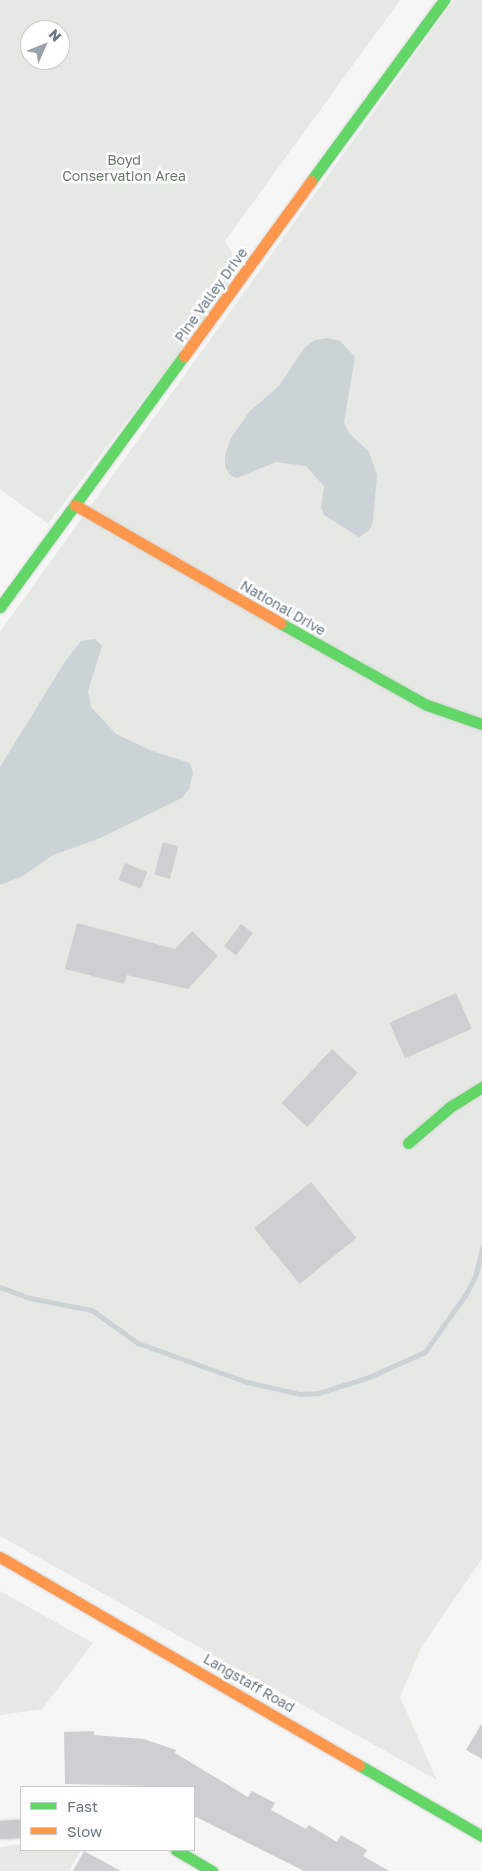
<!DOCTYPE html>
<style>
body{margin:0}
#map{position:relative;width:482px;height:1871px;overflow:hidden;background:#f6f6f6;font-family:"Golos Text",sans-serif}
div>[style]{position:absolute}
.green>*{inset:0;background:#e5e8e3}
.water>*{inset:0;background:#ccd3d6}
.stream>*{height:4.5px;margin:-2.25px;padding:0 2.25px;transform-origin:2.25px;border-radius:2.25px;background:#ccd3d6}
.building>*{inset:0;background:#cdcfd0;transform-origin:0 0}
.roads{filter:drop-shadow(0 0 1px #d3d4d5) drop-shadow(0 0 1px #d3d4d5)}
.street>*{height:18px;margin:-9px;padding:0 9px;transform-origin:9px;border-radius:9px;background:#c9cacb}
.fast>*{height:11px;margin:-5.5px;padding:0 5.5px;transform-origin:5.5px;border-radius:5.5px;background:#63d668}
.slow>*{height:11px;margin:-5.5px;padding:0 5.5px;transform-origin:5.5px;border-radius:5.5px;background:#ff974d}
span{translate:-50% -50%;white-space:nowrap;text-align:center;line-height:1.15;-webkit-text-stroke:5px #fff;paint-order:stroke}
.park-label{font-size:14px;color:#6b7b67}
.street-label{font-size:14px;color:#687784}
.legend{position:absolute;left:20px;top:1786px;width:175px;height:65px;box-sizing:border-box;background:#fff;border:1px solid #c3c9ce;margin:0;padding:6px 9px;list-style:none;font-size:15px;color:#687784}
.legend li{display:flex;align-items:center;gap:10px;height:25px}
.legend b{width:25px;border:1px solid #c3c9ce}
.north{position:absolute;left:20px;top:20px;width:50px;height:50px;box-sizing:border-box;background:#fff;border:1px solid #c3c9ce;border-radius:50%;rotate:46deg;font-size:14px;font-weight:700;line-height:20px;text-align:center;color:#687784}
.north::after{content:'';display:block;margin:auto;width:18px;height:22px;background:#9aa3ac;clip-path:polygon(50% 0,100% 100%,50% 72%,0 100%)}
</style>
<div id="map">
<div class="green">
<i style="clip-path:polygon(evenodd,0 0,400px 0,225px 241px,232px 253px,228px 289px,48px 524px,0 489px,0 0,30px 30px,60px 30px,60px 60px,30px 60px,30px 30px)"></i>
<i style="clip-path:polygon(454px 0,482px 0,482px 1559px,422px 1646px,400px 1697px,437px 1780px,0 1536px,0 632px)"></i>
<i style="clip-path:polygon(0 1591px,93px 1643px,42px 1709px,0 1715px)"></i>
<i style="clip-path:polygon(21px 1844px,21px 1850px,81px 1850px,69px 1871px,0 1871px,0 1847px)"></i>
</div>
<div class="water">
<i style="clip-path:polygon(328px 338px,340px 341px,355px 357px,344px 422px,349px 433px,369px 452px,377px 475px,373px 522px,369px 531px,359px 537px,324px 515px,321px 507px,324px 486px,306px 466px,276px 462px,237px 478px,231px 476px,225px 467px,225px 455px,231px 438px,250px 411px,279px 386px,304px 348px,315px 340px)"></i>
<i style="clip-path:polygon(95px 639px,102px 646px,88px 691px,91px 707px,116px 734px,152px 751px,190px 763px,193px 773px,189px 789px,182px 798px,98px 839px,53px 855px,23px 876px,0 885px,0 767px,66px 660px,81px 641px)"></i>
</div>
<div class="stream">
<i style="left:0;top:1287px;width:32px;rotate:20deg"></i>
<i style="left:30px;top:1298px;width:63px;rotate:11deg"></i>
<i style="left:92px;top:1310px;width:57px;rotate:35.7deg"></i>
<i style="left:138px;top:1343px;width:116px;rotate:19.7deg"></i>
<i style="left:247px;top:1382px;width:54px;rotate:12.8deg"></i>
<i style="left:300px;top:1394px;width:19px;rotate:-3deg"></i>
<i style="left:319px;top:1393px;width:52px;rotate:-17.7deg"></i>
<i style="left:369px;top:1377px;width:61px;rotate:-24.1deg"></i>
<i style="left:425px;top:1352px;width:71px;rotate:-54.7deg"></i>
<i style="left:466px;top:1294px;width:22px;rotate:-63deg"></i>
<i style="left:476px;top:1274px;width:26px;rotate:-77deg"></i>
</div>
<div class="building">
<i style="left:163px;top:842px;width:16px;height:34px;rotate:15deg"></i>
<i style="left:125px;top:863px;width:24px;height:18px;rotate:22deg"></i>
<i style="clip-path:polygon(77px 923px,175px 949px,192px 931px,218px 956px,188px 989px,127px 975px,124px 984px,65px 969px)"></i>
<i style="left:241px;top:924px;width:15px;height:28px;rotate:37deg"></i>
<i style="left:456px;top:993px;width:39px;height:73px;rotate:66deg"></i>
<i style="left:332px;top:1049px;width:35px;height:74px;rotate:43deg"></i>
<i style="left:311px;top:1182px;width:72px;height:73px;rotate:51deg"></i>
<i style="clip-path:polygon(482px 1723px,482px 1759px,466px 1750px)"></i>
<i style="clip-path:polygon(94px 1731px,94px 1735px,144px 1739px,176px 1750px,175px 1753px,248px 1797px,252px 1791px,275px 1803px,271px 1810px,306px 1829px,309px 1825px,337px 1842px,341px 1835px,367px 1850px,363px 1856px,389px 1871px,304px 1871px,194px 1816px,194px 1787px,65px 1784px,64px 1732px)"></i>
<i style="clip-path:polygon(84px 1851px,121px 1871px,73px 1871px)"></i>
</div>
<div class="roads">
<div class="street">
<i style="left:0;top:1830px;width:21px;rotate:-3deg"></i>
</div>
<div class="fast">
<i style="left:311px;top:181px;width:225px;rotate:-53.7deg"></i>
<i style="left:0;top:607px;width:311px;rotate:-53.8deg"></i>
<i style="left:280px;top:623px;width:168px;rotate:29.2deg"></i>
<i style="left:427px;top:705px;width:58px;rotate:19.1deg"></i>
<i style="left:408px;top:1143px;width:55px;rotate:-40.6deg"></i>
<i style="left:450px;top:1107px;width:38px;rotate:-32deg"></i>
<i style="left:359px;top:1765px;width:142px;rotate:30deg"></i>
<i style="left:176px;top:1850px;width:42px;rotate:30.3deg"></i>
</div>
<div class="slow">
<i style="left:184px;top:356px;width:216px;rotate:-54deg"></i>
<i style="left:75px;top:505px;width:237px;rotate:29.9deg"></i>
<i style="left:0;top:1557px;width:415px;rotate:30.1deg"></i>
</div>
</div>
<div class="park-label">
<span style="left:124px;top:168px">Boyd<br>Conservation Area</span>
</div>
<div class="street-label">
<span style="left:211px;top:295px;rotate:-54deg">Pine Valley Drive</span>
<span style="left:283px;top:608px;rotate:30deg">National Drive</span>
<span style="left:249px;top:1683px;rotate:30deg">Langstaff Road</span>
</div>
<ul class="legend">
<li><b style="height:6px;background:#63d668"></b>Fast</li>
<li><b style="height:6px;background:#ff974d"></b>Slow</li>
</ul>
<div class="north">N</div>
</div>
